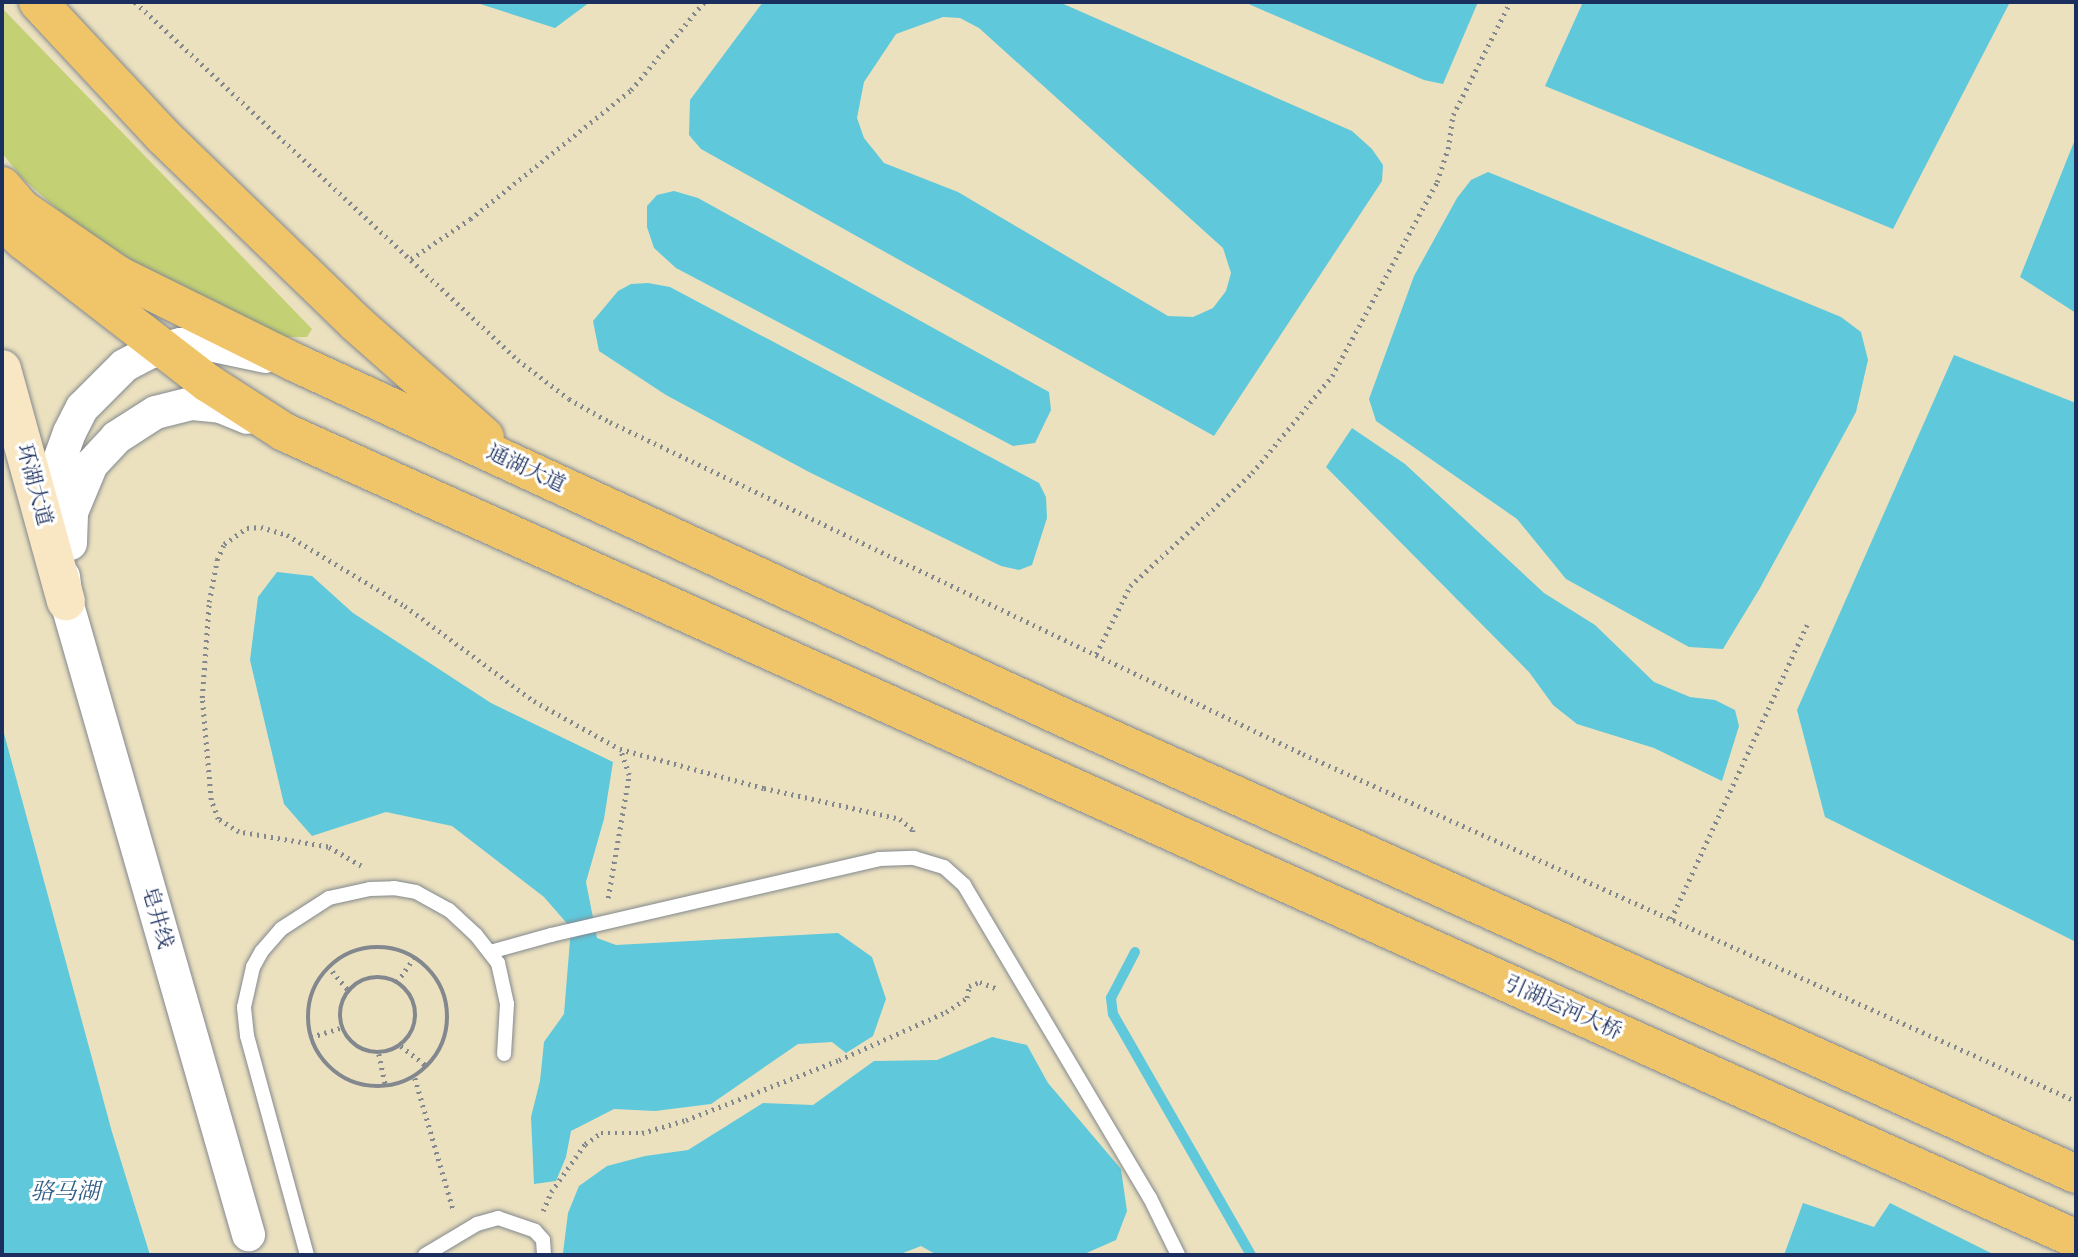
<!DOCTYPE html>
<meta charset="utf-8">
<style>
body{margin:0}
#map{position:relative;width:2078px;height:1257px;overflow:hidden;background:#ebe1bf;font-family:Cardo,"Noto Serif SC",serif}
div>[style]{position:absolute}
.green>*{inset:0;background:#c3d174}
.water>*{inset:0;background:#5fc8db}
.stream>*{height:10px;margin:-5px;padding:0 5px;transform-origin:5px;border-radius:5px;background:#5fc8db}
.path>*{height:4.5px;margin-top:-2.25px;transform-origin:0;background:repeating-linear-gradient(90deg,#83888e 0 2px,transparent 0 7px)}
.path>.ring{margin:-2.25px;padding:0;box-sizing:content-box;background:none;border:4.5px solid #83888e;border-radius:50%}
.roads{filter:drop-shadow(0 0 2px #83888e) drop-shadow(0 0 2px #83888e)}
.service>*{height:14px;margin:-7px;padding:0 7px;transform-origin:7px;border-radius:7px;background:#fff}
.tertiary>*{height:33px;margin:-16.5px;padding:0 16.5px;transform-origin:16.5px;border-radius:16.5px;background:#fff}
.secondary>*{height:38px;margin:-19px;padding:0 19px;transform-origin:19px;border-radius:19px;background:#f9e7c3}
.primary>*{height:38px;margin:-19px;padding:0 19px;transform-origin:19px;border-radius:19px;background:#f0c469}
span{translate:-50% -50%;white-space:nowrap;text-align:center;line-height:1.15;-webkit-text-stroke:6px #fff;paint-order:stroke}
.street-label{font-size:21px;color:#1b2f5e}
.water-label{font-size:23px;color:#2f5d84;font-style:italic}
.frame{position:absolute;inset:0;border:4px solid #1b2f5e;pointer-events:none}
</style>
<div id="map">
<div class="green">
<i style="clip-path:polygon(2px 8px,312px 329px,307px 337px,286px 337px,136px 263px,73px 223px,22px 178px,2px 153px)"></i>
</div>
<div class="water">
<i style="clip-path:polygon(474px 2px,590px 2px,555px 28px)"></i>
<i style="clip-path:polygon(evenodd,763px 2px,1059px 2px,1352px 131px,1372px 149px,1383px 165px,1382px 181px,1214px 436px,701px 149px,689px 135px,690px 100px,763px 2px,943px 17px,960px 18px,979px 28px,1223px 248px,1231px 273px,1226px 291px,1213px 308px,1193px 317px,1168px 316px,958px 192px,884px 163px,864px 138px,857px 118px,864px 82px,896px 34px,943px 17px)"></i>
<i style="clip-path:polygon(1244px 2px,1478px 2px,1443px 84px,1424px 80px)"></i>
<i style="clip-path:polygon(1583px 2px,2010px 2px,1893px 229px,1545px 86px)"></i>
<i style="clip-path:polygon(2076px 137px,2076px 313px,2020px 277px)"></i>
<i style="clip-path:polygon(1488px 172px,1841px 317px,1861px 332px,1868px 360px,1856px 412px,1760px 588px,1723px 649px,1689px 647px,1566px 579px,1517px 519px,1376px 421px,1369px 399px,1414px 276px,1457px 198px,1471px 180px)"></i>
<i style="clip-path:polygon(674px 191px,698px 198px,1049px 392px,1051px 410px,1035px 443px,1013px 446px,676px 268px,654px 248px,647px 227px,647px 206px,657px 195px)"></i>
<i style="clip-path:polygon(648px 283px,670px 287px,1039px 483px,1046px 497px,1047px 518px,1032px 565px,1019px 570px,1001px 566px,809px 472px,666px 395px,599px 351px,593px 321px,618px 291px,631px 284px)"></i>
<i style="clip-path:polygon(1954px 355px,2076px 403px,2076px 942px,1825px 817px,1797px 710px)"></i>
<i style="clip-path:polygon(1352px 428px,1405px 464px,1544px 593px,1595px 625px,1654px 682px,1690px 697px,1715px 700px,1735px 710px,1739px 726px,1722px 781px,1654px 748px,1577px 724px,1553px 705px,1529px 672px,1326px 467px)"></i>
<i style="clip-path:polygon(277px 572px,312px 576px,353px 613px,491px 703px,613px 762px,604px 819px,586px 882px,597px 938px,616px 945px,838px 933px,872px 957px,886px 999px,873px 1036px,846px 1053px,832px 1042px,798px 1044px,711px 1104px,655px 1111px,614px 1109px,571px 1131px,566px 1157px,556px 1181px,534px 1184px,531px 1117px,540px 1081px,544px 1042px,564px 1014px,571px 928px,544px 897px,452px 826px,386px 812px,312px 836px,284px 804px,250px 660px,258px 597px)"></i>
<i style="clip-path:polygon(2px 726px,112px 1132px,150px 1255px,2px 1255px)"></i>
<i style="clip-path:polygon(992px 1037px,1027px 1045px,1048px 1083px,1121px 1169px,1127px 1211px,1116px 1240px,1082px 1255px,937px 1255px,921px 1246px,898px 1255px,565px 1255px,563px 1253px,568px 1213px,579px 1186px,607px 1166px,645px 1156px,688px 1150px,763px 1103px,813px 1105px,874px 1061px,937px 1060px)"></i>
<i style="clip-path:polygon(1803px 1203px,1874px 1227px,1890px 1203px,1995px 1255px,1784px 1255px)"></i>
</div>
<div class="stream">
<i style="left:1135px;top:952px;width:52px;rotate:117.6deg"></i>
<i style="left:1111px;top:998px;width:16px;rotate:83deg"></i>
<i style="left:1113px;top:1014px;width:278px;rotate:60.2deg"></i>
</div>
<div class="path">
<i style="left:135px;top:2px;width:524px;rotate:43.07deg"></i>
<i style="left:518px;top:360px;width:64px;rotate:37.4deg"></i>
<i style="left:569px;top:399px;width:47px;rotate:29.3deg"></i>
<i style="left:610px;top:422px;width:768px;rotate:25.6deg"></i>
<i style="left:1303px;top:754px;width:847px;rotate:24.18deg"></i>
<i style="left:411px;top:259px;width:71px;rotate:-34.1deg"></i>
<i style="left:470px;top:219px;width:206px;rotate:-38.7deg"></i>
<i style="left:631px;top:90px;width:114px;rotate:-50.3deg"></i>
<i style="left:1096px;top:654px;width:76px;rotate:-63.4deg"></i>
<i style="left:1130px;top:586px;width:166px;rotate:-42.8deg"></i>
<i style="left:1252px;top:473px;width:126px;rotate:-50.5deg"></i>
<i style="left:1332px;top:376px;width:221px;rotate:-61.6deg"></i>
<i style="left:1437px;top:182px;width:35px;rotate:-72deg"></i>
<i style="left:1448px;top:149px;width:34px;rotate:-82deg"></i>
<i style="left:1453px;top:115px;width:127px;rotate:-63.2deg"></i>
<i style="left:361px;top:866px;width:38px;rotate:-150deg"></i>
<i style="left:328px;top:847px;width:90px;rotate:-170.4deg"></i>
<i style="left:239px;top:832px;width:25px;rotate:-148deg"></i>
<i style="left:218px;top:819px;width:20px;rotate:-110deg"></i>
<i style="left:211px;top:800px;width:102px;rotate:-95deg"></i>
<i style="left:202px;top:698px;width:96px;rotate:-85.8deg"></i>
<i style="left:209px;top:602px;width:43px;rotate:-79.2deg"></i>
<i style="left:217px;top:560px;width:17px;rotate:-66deg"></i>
<i style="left:224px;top:544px;width:28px;rotate:-35deg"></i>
<i style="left:247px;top:528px;width:14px;rotate:-4deg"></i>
<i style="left:261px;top:527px;width:27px;rotate:17deg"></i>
<i style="left:287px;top:535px;width:138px;rotate:31deg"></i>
<i style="left:405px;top:606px;width:160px;rotate:36.4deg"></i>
<i style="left:534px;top:701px;width:98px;rotate:29.2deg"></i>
<i style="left:620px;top:749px;width:149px;rotate:15.2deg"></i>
<i style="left:764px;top:788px;width:139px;rotate:12.8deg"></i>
<i style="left:900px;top:819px;width:17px;rotate:40deg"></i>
<i style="left:913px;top:830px;width:5px;rotate:90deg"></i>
<i style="left:608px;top:898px;width:125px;rotate:-80.3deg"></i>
<i style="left:629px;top:775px;width:28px;rotate:-109deg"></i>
<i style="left:1671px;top:919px;width:324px;rotate:-65.2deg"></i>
<i class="ring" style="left:308px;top:947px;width:135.5px;height:135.5px"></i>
<i style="left:328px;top:966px;width:31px;rotate:50deg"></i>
<i class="ring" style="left:340px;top:977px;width:71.5px;height:71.5px"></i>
<i style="left:397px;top:982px;width:32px;rotate:-55deg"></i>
<i style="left:311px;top:1037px;width:31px;rotate:-17deg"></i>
<i style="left:401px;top:1046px;width:33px;rotate:38deg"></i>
<i style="left:379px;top:1054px;width:33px;rotate:78deg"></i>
<i style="left:415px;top:1078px;width:136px;rotate:73.8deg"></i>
<i style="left:543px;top:1211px;width:21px;rotate:-67deg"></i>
<i style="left:551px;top:1192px;width:59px;rotate:-54.7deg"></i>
<i style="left:585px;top:1144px;width:19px;rotate:-35deg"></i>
<i style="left:601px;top:1133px;width:41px"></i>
<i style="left:642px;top:1133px;width:46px;rotate:-16.5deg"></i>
<i style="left:686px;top:1120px;width:164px;rotate:-21.4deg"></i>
<i style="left:839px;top:1060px;width:117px;rotate:-24.2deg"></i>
<i style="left:946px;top:1012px;width:25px;rotate:-34deg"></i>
<i style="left:967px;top:998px;width:12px;rotate:-81deg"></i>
<i style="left:969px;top:986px;width:12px;rotate:-20deg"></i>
<i style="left:980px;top:982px;width:17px;rotate:21deg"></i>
</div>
<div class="roads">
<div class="service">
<i style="left:490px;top:952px;width:63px;rotate:-15.6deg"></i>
<i style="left:551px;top:935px;width:337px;rotate:-13deg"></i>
<i style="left:879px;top:859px;width:35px;rotate:-2deg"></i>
<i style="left:914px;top:858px;width:31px;rotate:17deg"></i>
<i style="left:944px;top:867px;width:27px;rotate:42deg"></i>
<i style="left:964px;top:885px;width:364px;rotate:59.3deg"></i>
<i style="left:1150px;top:1198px;width:64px;rotate:63.8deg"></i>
<i style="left:307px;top:1255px;width:227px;rotate:-105.3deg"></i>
<i style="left:247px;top:1036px;width:29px;rotate:-96deg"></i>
<i style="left:244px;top:1007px;width:41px;rotate:-77.3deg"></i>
<i style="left:253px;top:967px;width:18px;rotate:-61deg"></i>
<i style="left:262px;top:951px;width:29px;rotate:-49deg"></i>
<i style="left:281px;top:929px;width:57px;rotate:-32.9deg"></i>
<i style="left:329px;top:898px;width:42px;rotate:-12.4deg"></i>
<i style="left:370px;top:889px;width:24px;rotate:-2deg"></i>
<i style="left:394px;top:888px;width:22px;rotate:10deg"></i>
<i style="left:416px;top:892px;width:38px;rotate:29deg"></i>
<i style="left:449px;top:910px;width:37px;rotate:43deg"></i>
<i style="left:476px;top:935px;width:36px;rotate:52deg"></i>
<i style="left:498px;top:963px;width:42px;rotate:77.6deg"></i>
<i style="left:507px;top:1004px;width:50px;rotate:93.4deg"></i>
<i style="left:425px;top:1255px;width:61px;rotate:-30.8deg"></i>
<i style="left:477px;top:1224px;width:22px;rotate:-16deg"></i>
<i style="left:498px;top:1218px;width:39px;rotate:19deg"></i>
<i style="left:535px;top:1231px;width:12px;rotate:48deg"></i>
<i style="left:543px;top:1240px;width:15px;rotate:86deg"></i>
</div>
<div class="tertiary">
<i style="left:56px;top:530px;width:27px;rotate:-98deg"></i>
<i style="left:52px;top:503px;width:38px;rotate:-83deg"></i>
<i style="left:57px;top:465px;width:35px;rotate:-70deg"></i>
<i style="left:69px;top:432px;width:28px;rotate:-63deg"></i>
<i style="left:82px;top:407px;width:59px;rotate:-45deg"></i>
<i style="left:124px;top:365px;width:27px;rotate:-28deg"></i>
<i style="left:148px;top:352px;width:33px;rotate:-14deg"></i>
<i style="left:180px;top:344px;width:29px"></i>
<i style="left:209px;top:344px;width:57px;rotate:12.1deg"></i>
<i style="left:70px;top:543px;width:31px;rotate:-88deg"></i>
<i style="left:71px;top:512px;width:52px;rotate:-67.4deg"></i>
<i style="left:91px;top:464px;width:37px;rotate:-47deg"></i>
<i style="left:116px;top:437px;width:46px;rotate:-32.7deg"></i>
<i style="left:155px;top:412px;width:38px;rotate:-14deg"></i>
<i style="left:192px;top:403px;width:28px;rotate:6deg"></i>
<i style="left:220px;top:406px;width:29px;rotate:22deg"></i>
<i style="left:63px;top:576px;width:25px;rotate:83deg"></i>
<i style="left:66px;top:601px;width:659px;rotate:73.96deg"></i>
</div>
<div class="secondary">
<i style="left:2px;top:369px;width:241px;rotate:74.6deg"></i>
</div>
<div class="primary">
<i style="left:38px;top:2px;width:183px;rotate:47deg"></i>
<i style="left:163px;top:136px;width:269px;rotate:44.1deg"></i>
<i style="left:356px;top:323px;width:172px;rotate:41.5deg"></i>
<i style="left:2px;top:186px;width:30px;rotate:49deg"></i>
<i style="left:22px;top:209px;width:116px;rotate:34.5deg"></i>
<i style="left:118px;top:275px;width:199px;rotate:26.3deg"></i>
<i style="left:296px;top:363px;width:851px;rotate:24.79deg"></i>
<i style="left:1069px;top:720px;width:1105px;rotate:24.27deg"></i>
<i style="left:2px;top:220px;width:30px;rotate:44deg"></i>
<i style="left:24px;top:241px;width:232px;rotate:37.7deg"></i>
<i style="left:208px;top:383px;width:90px;rotate:32.8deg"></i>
<i style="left:284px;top:432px;width:1965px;rotate:24.24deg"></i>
</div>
</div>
<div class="street-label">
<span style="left:526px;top:469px;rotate:25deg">通湖大道</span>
<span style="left:34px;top:485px;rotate:75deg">环湖大道</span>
<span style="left:157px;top:918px;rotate:74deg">皂井线</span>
<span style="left:1563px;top:1008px;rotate:24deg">引湖运河大桥</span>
</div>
<div class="water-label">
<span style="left:65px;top:1192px">骆马湖</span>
</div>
<div class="frame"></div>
</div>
